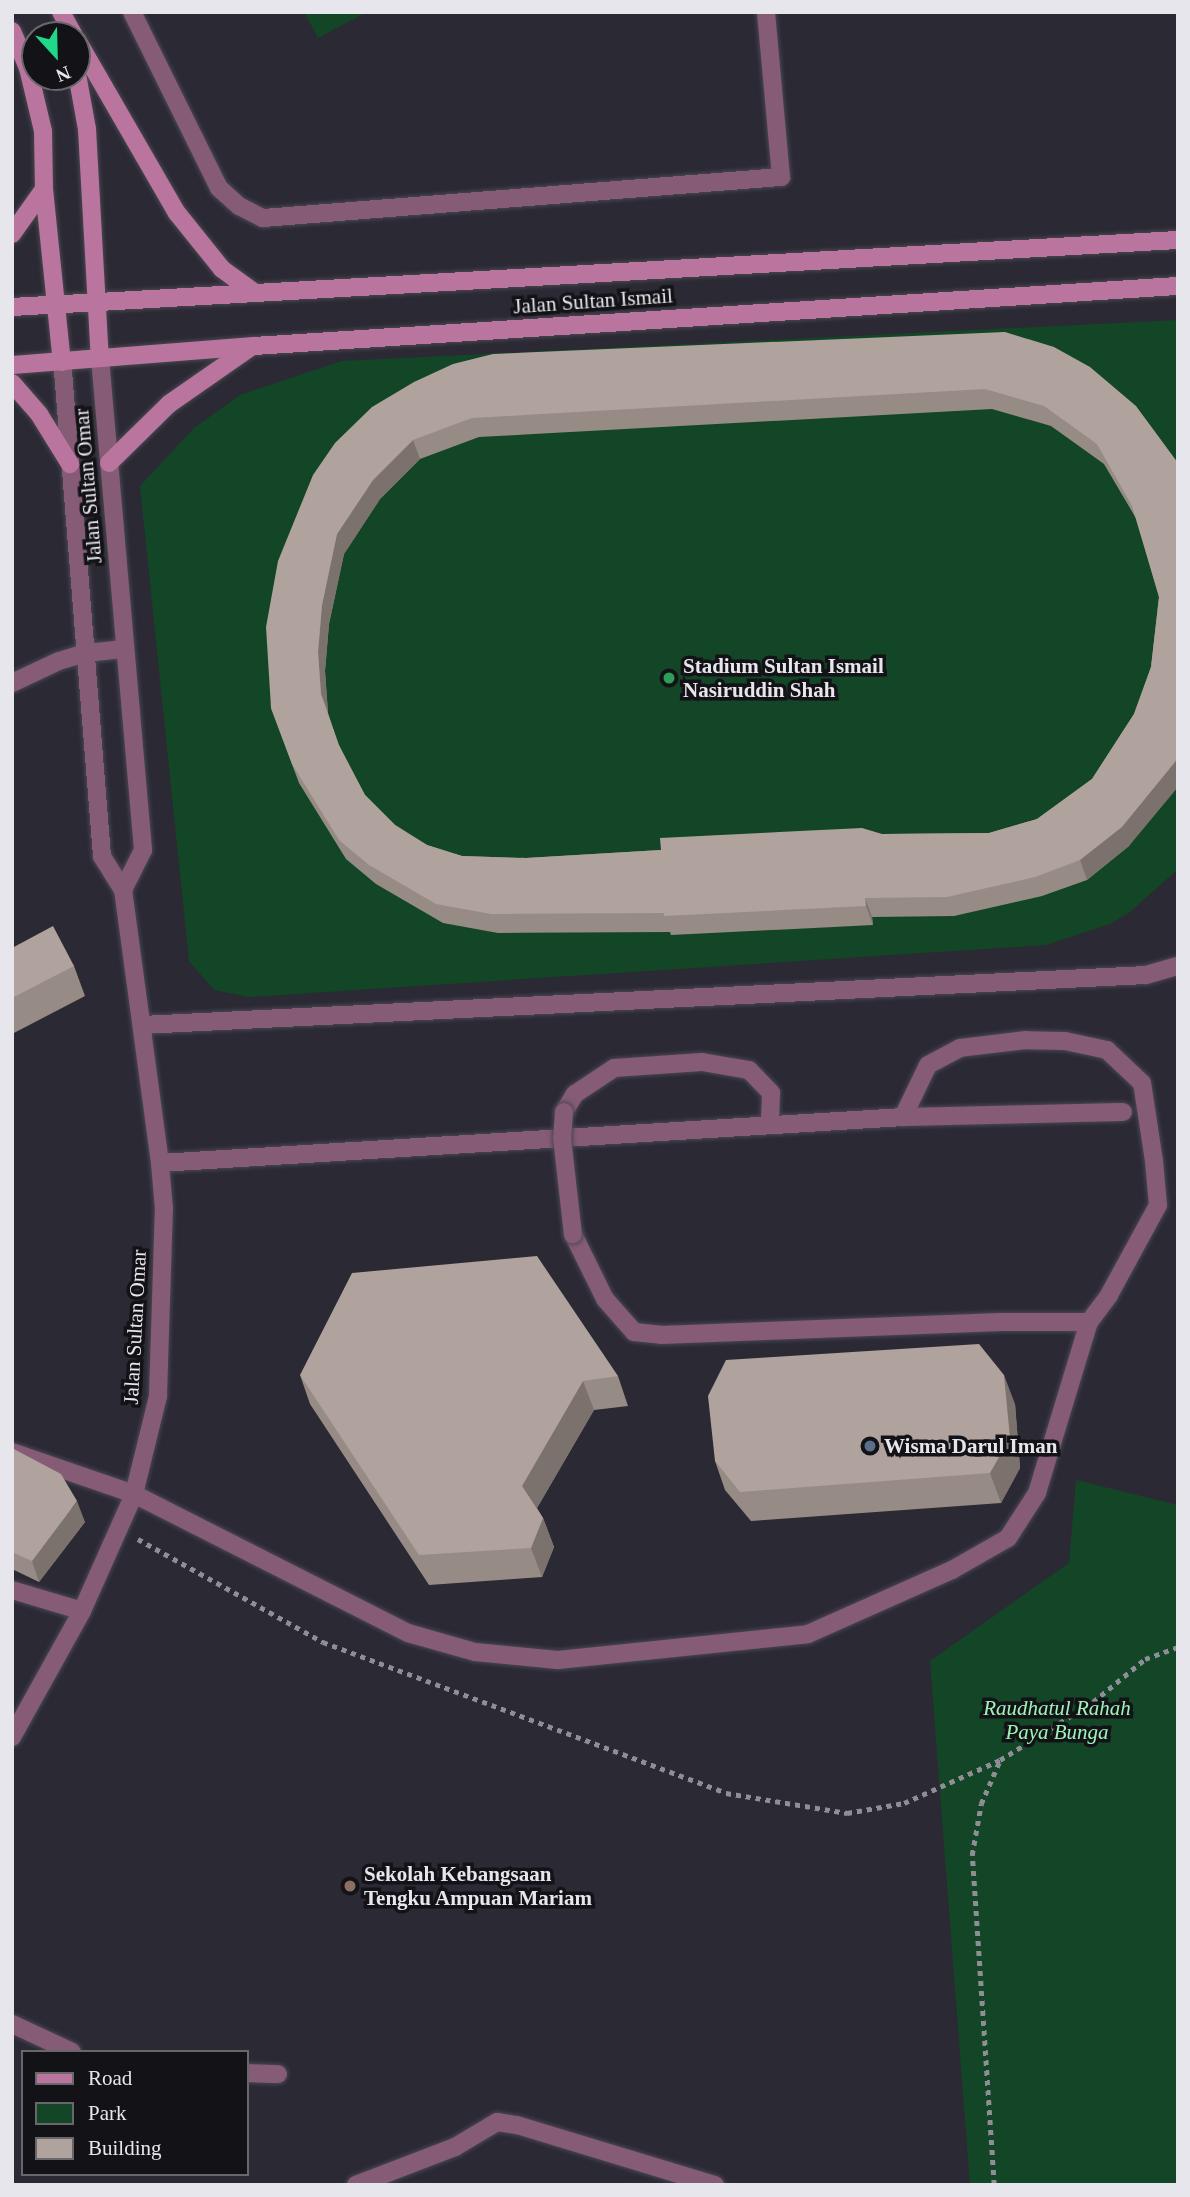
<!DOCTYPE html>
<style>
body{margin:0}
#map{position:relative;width:1190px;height:2197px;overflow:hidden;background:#2b2933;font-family:Georgia,serif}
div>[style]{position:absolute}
.green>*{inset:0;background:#134627}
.path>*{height:4.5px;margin-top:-2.25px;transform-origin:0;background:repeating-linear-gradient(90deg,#8f8d95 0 5px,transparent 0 10px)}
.roads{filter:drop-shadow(0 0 2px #494751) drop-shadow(0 0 2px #494751)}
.lane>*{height:18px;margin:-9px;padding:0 9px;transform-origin:9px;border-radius:9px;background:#865b75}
.street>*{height:18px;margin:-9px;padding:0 9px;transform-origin:9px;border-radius:9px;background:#865b75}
.secondary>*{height:18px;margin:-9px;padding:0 9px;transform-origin:9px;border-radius:9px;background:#ba759f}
.bridges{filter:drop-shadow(0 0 2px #494751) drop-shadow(0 0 2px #494751)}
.lane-bridge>*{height:18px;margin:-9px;padding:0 9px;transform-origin:9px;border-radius:9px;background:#865b75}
.wall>*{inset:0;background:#978b86}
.shaded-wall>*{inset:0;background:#7b716d}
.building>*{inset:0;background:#b0a29c}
.dots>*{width:19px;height:19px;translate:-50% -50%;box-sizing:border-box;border:4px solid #131217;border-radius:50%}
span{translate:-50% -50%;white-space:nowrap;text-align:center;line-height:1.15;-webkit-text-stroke:7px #131217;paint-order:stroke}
.street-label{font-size:21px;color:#e7e6ec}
.poi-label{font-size:21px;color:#e7e6ec;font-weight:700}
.left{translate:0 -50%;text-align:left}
.park-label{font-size:21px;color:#9df4b8;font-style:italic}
.frame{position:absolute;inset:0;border:14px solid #e7e6ec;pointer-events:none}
.legend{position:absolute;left:21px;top:2050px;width:228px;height:126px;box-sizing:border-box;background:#131217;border:2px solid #68676c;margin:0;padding:9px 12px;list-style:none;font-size:21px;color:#e7e6ec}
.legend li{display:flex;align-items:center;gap:14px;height:35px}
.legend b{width:35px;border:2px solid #68676c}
.north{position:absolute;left:21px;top:21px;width:70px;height:70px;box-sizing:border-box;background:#131217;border:2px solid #68676c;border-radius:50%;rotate:158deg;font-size:19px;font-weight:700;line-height:28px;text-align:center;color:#e7e6ec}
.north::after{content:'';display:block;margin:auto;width:24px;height:32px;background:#20d887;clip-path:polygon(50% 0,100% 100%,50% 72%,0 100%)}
</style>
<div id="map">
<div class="green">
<i style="clip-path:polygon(304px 12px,367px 12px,318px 38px)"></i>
<i style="clip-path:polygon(1178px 320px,1178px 869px,1130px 912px,1110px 924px,1046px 945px,249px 997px,214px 990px,189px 961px,140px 486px,194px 428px,240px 395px,342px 361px)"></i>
<i style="clip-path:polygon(1076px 1480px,1178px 1505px,1178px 2185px,970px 2185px,930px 1661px,1069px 1563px)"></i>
</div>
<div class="path">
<i style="left:138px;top:1539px;width:212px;rotate:29.1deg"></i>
<i style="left:323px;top:1642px;width:430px;rotate:20.5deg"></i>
<i style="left:726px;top:1793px;width:123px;rotate:9.4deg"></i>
<i style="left:847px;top:1813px;width:58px;rotate:-10deg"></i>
<i style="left:904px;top:1803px;width:105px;rotate:-24.1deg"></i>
<i style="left:994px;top:2185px;width:331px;rotate:-93.8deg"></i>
<i style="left:972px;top:1855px;width:52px;rotate:-80deg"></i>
<i style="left:981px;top:1804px;width:48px;rotate:-66.6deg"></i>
<i style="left:1000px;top:1760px;width:110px;rotate:-31.9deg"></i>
<i style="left:1093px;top:1702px;width:67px;rotate:-39.6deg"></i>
<i style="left:1145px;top:1659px;width:35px;rotate:-20deg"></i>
</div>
<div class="roads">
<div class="lane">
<i style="left:132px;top:12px;width:196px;rotate:63.7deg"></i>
<i style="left:219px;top:188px;width:27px;rotate:42deg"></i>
<i style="left:239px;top:206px;width:27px;rotate:27deg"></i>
<i style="left:263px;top:218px;width:520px;rotate:-4.53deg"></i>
<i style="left:781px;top:177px;width:166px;rotate:-95.2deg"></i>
<i style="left:12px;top:683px;width:52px;rotate:-25.1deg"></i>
<i style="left:59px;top:661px;width:28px;rotate:-17deg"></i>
<i style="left:142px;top:1025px;width:1005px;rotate:-2.85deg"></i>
<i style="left:1146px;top:975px;width:33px;rotate:-16deg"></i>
<i style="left:564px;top:1112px;width:21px;rotate:-59deg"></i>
<i style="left:575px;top:1094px;width:47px;rotate:-33.7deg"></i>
<i style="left:614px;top:1068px;width:88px;rotate:-3.9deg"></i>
<i style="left:702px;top:1062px;width:48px;rotate:9.7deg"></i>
<i style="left:749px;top:1070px;width:32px;rotate:46deg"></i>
<i style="left:771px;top:1093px;width:32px;rotate:92deg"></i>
<i style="left:160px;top:1163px;width:744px;rotate:-3.54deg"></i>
<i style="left:903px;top:1117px;width:220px;rotate:-1.3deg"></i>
<i style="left:573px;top:1234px;width:72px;rotate:63.8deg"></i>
<i style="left:605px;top:1299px;width:44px;rotate:48.7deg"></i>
<i style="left:634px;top:1332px;width:27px;rotate:6deg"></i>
<i style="left:661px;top:1335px;width:340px;rotate:-2.2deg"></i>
<i style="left:1001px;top:1322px;width:88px"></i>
<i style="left:134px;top:1494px;width:307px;rotate:26.9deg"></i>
<i style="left:408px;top:1633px;width:70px;rotate:15.8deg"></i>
<i style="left:475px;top:1652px;width:83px;rotate:5.5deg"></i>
<i style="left:558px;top:1660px;width:251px;rotate:-5.9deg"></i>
<i style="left:808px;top:1634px;width:158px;rotate:-24deg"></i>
<i style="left:952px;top:1570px;width:64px;rotate:-29.7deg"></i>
<i style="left:1008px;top:1538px;width:54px;rotate:-57.2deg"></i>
<i style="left:1037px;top:1493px;width:179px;rotate:-73.1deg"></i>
<i style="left:1089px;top:1322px;width:34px;rotate:-53deg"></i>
<i style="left:1109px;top:1295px;width:102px;rotate:-61.4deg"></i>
<i style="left:1158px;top:1205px;width:44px;rotate:-95.2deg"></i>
<i style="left:1154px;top:1161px;width:79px;rotate:-98.7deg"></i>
<i style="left:1142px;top:1083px;width:48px;rotate:-136.7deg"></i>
<i style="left:1107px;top:1050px;width:43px;rotate:-167.9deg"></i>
<i style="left:1065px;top:1041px;width:39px;rotate:-179deg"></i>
<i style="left:1026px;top:1040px;width:66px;rotate:173.1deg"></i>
<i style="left:960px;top:1048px;width:36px;rotate:152deg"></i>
<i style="left:928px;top:1065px;width:58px;rotate:115.7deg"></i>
<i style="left:12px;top:1590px;width:73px;rotate:16.7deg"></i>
<i style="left:12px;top:2024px;width:66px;rotate:25deg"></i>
<i style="left:247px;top:2073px;width:31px;rotate:2deg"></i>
<i style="left:356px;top:2185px;width:106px;rotate:-21deg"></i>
<i style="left:455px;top:2147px;width:49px;rotate:-30.8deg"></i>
<i style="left:497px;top:2122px;width:20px;rotate:9deg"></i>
<i style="left:517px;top:2125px;width:207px;rotate:16.9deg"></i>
</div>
<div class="street">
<i style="left:100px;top:358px;width:494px;rotate:85deg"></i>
<i style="left:143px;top:850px;width:45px;rotate:116.6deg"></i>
<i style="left:86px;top:653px;width:39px;rotate:-6deg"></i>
<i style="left:12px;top:1452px;width:129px;rotate:19deg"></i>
<i style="left:12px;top:1737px;width:144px;rotate:-60.9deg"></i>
<i style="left:82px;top:1611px;width:128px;rotate:-66deg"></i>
<i style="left:134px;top:1494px;width:101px;rotate:-76.2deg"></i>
<i style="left:158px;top:1396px;width:187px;rotate:-88.2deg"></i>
<i style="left:164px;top:1209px;width:46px;rotate:-95deg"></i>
<i style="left:160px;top:1163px;width:275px;rotate:-97.7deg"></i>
<i style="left:123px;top:890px;width:40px;rotate:-122deg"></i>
<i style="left:102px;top:856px;width:496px;rotate:-94.6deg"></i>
</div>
<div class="secondary">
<i style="left:61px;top:12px;width:26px;rotate:61deg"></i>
<i style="left:12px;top:31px;width:40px;rotate:66.6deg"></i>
<i style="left:28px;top:68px;width:65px;rotate:76.6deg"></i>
<i style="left:43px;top:131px;width:58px;rotate:89deg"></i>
<i style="left:44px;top:189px;width:174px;rotate:84.1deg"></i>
<i style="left:77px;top:40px;width:200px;rotate:60deg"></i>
<i style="left:177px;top:213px;width:72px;rotate:51.2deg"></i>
<i style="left:222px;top:269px;width:41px;rotate:36deg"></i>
<i style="left:77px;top:74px;width:56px;rotate:79.7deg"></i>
<i style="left:87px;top:129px;width:229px;rotate:86.8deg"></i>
<i style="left:12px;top:234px;width:55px;rotate:-54.6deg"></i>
<i style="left:12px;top:307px;width:1168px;rotate:-3.29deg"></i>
<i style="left:12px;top:365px;width:243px;rotate:-4.5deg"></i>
<i style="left:254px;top:346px;width:926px;rotate:-3.72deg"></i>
<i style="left:12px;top:383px;width:41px;rotate:48.9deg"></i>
<i style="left:39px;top:414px;width:59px;rotate:58.2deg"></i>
<i style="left:109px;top:463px;width:84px;rotate:-44.5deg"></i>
<i style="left:169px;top:404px;width:100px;rotate:-34.8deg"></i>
</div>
</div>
<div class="bridges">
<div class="lane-bridge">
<i style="left:564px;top:1112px;width:26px;rotate:94deg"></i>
<i style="left:562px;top:1138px;width:97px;rotate:83.5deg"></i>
</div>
</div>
<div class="wall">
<i style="clip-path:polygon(evenodd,1005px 332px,1178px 463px,1129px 846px,1087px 880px,1042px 896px,954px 916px,872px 917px,873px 925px,671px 935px,670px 932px,498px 933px,443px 923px,376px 884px,346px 859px,299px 783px,271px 708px,372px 407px,1005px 332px,992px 409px,1051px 426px,1104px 464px,1137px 520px,1159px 597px,1151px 667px,1134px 714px,1092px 779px,1037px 819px,989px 833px,882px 834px,661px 850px,526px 858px,462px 856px,427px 845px,395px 825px,365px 795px,339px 747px,328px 713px,325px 671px,329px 624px,344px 554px,380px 499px,420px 459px,479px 437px,992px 409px)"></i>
<i style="clip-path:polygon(12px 948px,74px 966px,85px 996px,12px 1034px)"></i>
<i style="clip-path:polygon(300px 1375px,618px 1376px,628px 1406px,594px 1410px,537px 1508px,543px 1518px,554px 1547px,542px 1577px,429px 1585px,310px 1404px)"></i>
<i style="clip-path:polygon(1015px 1404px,1020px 1468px,1001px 1503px,751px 1521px,725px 1490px,715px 1461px)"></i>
<i style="clip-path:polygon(12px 1448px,85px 1522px,39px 1582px,12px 1569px)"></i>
</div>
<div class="shaded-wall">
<i style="clip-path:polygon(413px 440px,420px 459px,380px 499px,344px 554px,329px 624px,325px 671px,328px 713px,321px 694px,318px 652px,322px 605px,337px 534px,373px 480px)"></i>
<i style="clip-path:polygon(1178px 756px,1178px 787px,1129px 846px,1087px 880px,1080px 860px)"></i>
<i style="clip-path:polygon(865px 898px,872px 917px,873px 925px,866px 906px)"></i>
<i style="clip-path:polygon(1004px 1375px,1015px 1404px,1020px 1468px,1001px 1503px,990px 1473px)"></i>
<i style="clip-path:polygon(583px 1381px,594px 1410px,533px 1515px,522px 1486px)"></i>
<i style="clip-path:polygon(77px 1501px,85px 1522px,39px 1582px,32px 1561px)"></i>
<i style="clip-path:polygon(543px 1518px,554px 1547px,542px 1577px,531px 1548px)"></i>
</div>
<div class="building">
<i style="clip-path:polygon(evenodd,1005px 332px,1054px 347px,1090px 367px,1136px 406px,1178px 463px,1178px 756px,1175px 762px,1122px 827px,1080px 860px,1035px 877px,947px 897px,865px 898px,866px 906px,664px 916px,664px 913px,491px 914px,436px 904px,369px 865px,339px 840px,292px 764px,271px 708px,266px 627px,278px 561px,313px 475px,335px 443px,372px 407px,414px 382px,453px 364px,493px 354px,1005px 332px,985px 389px,1044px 406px,1097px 444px,1132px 506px,1159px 597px,1151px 667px,1134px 714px,1092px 779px,1037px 819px,989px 833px,882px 834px,862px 828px,660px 838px,661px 850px,526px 858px,462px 856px,427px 845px,395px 825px,365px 795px,339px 745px,321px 694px,318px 652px,322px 605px,337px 534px,373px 480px,413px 440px,472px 418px,985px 389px)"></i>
<i style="clip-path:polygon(53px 926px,74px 966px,12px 998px,12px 948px)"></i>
<i style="clip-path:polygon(537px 1256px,618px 1376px,583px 1381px,522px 1486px,543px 1518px,531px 1548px,419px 1555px,300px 1375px,352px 1273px)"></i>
<i style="clip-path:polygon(979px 1344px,1004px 1375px,1010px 1438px,990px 1473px,740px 1492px,715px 1461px,708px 1396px,726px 1360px)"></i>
<i style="clip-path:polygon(12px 1448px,61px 1474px,77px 1501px,32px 1561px,12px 1552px)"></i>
</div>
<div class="dots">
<i style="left:669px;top:678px;background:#2e9e5b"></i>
<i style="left:870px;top:1446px;background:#5c6f8a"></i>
<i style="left:350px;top:1886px;background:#8d6e63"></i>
</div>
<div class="street-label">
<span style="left:593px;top:301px;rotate:-4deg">Jalan Sultan Ismail</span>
<span style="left:88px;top:486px;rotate:-95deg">Jalan Sultan Omar</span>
<span style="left:135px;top:1327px;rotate:-87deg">Jalan Sultan Omar</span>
</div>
<div class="poi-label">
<span class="left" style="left:683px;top:678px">Stadium Sultan Ismail<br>Nasiruddin Shah</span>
<span class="left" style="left:884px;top:1446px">Wisma Darul Iman</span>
<span class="left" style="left:364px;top:1886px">Sekolah Kebangsaan<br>Tengku Ampuan Mariam</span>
</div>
<div class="park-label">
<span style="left:1057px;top:1720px">Raudhatul Rahah<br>Paya Bunga</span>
</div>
<div class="frame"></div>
<ul class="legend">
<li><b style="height:9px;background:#ba759f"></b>Road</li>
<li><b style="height:19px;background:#134627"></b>Park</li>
<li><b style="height:19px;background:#b0a29c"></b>Building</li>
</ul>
<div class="north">N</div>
</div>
